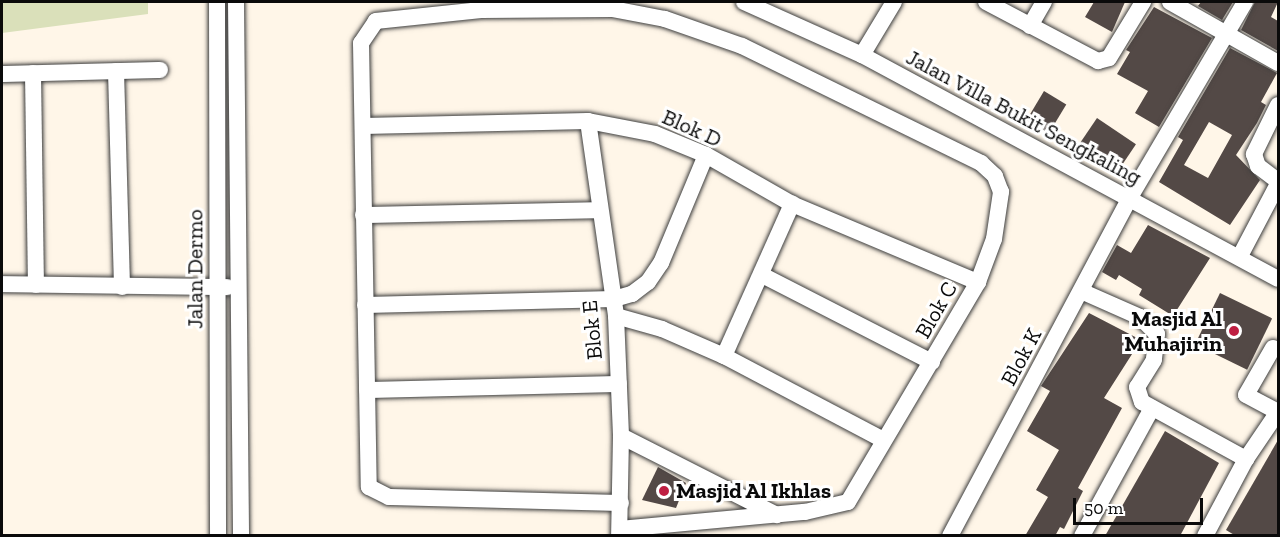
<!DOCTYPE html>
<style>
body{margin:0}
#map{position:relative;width:1280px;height:537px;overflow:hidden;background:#fff6e8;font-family:"Zilla Slab",serif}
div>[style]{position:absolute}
.cemetery>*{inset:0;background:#dae0ba}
.building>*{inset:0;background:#534946;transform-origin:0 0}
.roads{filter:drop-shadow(0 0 2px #3d3d3d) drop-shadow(0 0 2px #3d3d3d)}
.street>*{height:16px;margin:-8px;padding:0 8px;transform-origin:8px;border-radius:8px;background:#fff}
.dots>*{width:16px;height:16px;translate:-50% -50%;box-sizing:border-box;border:3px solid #fff;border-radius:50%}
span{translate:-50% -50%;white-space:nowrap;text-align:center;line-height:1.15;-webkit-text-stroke:6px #fff;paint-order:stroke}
.street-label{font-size:22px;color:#0a0a0a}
.poi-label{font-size:22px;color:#0a0a0a;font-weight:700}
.right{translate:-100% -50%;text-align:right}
.left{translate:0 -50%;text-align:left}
.frame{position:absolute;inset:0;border:3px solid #0a0a0a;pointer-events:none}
.scale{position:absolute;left:1073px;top:498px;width:130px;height:27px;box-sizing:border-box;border:3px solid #0a0a0a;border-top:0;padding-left:8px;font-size:18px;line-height:21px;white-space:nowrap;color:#0a0a0a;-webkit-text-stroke:4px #fff;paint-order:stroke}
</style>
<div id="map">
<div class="cemetery">
<i style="clip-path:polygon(2px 2px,148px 2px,148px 14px,2px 33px)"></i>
</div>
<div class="building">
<i style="clip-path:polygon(1094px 2px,1125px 2px,1112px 32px,1085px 17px)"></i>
<i style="clip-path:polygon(1201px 2px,1233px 2px,1222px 20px,1198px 6px)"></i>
<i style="clip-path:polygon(1255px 2px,1278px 2px,1271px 17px,1278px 21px,1278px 51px,1241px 30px)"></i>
<i style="clip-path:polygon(1154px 7px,1212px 38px,1159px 127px,1135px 113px,1148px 91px,1117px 74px,1130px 52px,1126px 50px)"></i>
<i style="clip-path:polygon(evenodd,1230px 48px,1277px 73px,1261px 102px,1266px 105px,1257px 123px,1236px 155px,1260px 180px,1230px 225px,1159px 182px,1183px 140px,1178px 137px,1230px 48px,1209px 122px,1232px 135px,1208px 178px,1184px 165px,1209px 122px)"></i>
<i style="left:1044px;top:91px;width:26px;height:34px;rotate:31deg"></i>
<i style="left:1097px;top:118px;width:47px;height:30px;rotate:34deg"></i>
<i style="clip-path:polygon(1148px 225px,1210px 258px,1173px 316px,1139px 295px,1142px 289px,1119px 275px,1116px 280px,1102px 272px,1117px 245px,1131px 253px)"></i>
<i style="left:1220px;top:293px;width:58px;height:57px;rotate:26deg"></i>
<i style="clip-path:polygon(1089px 313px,1141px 340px,1104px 398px,1122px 408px,1078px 488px,1083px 491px,1064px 529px,1060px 527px,1055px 536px,1025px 536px,1048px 497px,1036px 490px,1059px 450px,1027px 431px,1050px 391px,1041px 386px)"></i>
<i style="clip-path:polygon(1165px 431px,1219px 463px,1180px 536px,1105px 536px)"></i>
<i style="clip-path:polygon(1278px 440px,1278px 536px,1236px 536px,1226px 530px)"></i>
<i style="clip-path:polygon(658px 467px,686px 483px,676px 508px,642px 500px)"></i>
</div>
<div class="roads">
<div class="street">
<i style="left:217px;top:2px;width:534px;rotate:89.89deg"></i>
<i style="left:236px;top:2px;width:534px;rotate:89.46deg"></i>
<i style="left:744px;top:2px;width:129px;rotate:24.2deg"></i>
<i style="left:862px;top:55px;width:472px;rotate:28.3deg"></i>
<i style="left:986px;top:2px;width:127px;rotate:27.8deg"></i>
<i style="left:1098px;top:61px;width:11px;rotate:-15deg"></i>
<i style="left:1109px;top:58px;width:66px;rotate:-58.7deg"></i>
<i style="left:1170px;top:2px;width:124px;rotate:29.5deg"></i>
<i style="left:1030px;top:26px;width:28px;rotate:-60deg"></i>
<i style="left:862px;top:55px;width:62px;rotate:-58.9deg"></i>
<i style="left:116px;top:71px;width:216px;rotate:88.4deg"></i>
<i style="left:33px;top:73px;width:212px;rotate:89.2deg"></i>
<i style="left:2px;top:74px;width:158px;rotate:-1.5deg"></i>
<i style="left:1278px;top:105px;width:55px;rotate:116.1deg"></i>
<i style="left:1254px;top:154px;width:13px;rotate:72deg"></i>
<i style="left:1258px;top:166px;width:25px;rotate:37deg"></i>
<i style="left:588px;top:121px;width:197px;rotate:81.8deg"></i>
<i style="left:616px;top:316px;width:120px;rotate:87.6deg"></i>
<i style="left:621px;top:436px;width:100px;rotate:91.1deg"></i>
<i style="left:363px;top:126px;width:225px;rotate:-1.3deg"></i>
<i style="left:588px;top:121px;width:68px;rotate:11deg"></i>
<i style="left:655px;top:134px;width:55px;rotate:22.4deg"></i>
<i style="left:706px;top:155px;width:99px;rotate:29.7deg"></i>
<i style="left:792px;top:204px;width:202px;rotate:22.8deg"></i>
<i style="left:363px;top:215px;width:236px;rotate:-1.2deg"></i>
<i style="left:1240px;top:256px;width:81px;rotate:-62.2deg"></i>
<i style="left:762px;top:275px;width:191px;rotate:27.1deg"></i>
<i style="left:2px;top:284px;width:225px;rotate:0.8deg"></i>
<i style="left:1081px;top:291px;width:64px;rotate:23.8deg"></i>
<i style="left:1140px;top:317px;width:24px;rotate:45deg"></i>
<i style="left:1157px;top:334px;width:26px;rotate:97deg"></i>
<i style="left:1154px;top:360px;width:32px;rotate:122deg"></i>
<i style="left:1137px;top:387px;width:16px;rotate:72deg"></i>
<i style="left:1142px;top:402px;width:119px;rotate:28.7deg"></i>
<i style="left:365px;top:305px;width:249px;rotate:-1.4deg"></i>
<i style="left:614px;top:299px;width:19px;rotate:-16deg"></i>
<i style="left:632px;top:294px;width:20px;rotate:-37deg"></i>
<i style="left:648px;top:282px;width:23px;rotate:-56deg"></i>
<i style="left:661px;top:263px;width:117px;rotate:-67.4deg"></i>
<i style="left:616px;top:316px;width:48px;rotate:15.8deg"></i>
<i style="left:662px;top:329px;width:68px;rotate:23.5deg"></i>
<i style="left:724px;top:356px;width:180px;rotate:27.8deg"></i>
<i style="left:1273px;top:348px;width:54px;rotate:119.9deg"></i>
<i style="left:1246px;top:395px;width:36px;rotate:28deg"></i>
<i style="left:724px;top:356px;width:167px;rotate:-65.9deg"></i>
<i style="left:367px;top:390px;width:252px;rotate:-1.4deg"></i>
<i style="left:621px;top:436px;width:175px;rotate:26.9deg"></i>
<i style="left:620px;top:529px;width:186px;rotate:-5.3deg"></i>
<i style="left:805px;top:512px;width:44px;rotate:-13.1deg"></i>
<i style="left:848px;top:502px;width:256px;rotate:-59.4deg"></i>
<i style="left:978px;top:282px;width:46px;rotate:-69.6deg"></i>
<i style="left:994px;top:239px;width:48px;rotate:-81.5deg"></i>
<i style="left:1001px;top:192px;width:17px;rotate:-111deg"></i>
<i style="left:995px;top:176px;width:19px;rotate:-137deg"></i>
<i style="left:981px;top:163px;width:266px;rotate:-153.9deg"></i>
<i style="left:742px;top:46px;width:82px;rotate:-160.7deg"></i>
<i style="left:665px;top:19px;width:54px;rotate:-169.3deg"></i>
<i style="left:612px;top:9px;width:131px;rotate:179.6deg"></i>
<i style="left:481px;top:10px;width:106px;rotate:174deg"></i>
<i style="left:376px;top:21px;width:27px;rotate:124deg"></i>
<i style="left:361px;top:43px;width:444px;rotate:89deg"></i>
<i style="left:369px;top:487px;width:22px;rotate:27deg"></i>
<i style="left:389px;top:497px;width:232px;rotate:1.5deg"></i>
<i style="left:950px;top:536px;width:382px;rotate:-62deg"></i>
<i style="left:1129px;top:199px;width:229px;rotate:-59.5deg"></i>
<i style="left:1082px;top:536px;width:146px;rotate:-61.3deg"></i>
<i style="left:1205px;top:536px;width:87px;rotate:-62deg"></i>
<i style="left:1246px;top:459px;width:57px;rotate:-55.8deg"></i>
</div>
</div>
<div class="dots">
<i style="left:1234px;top:331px;background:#bf1e41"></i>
<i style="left:664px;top:491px;background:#bf1e41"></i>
</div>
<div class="street-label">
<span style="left:1024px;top:117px;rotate:28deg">Jalan Villa Bukit Sengkaling</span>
<span style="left:692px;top:128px;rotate:24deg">Blok D</span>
<span style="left:195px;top:269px;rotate:-90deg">Jalan Dermo</span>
<span style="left:936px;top:310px;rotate:-60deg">Blok C</span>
<span style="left:592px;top:330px;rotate:-95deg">Blok E</span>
<span style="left:1021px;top:357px;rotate:-62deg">Blok K</span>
</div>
<div class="poi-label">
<span class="right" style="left:1222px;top:331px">Masjid Al<br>Muhajirin</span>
<span class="left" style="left:676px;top:491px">Masjid Al Ikhlas</span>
</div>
<div class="frame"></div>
<div class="scale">50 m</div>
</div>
